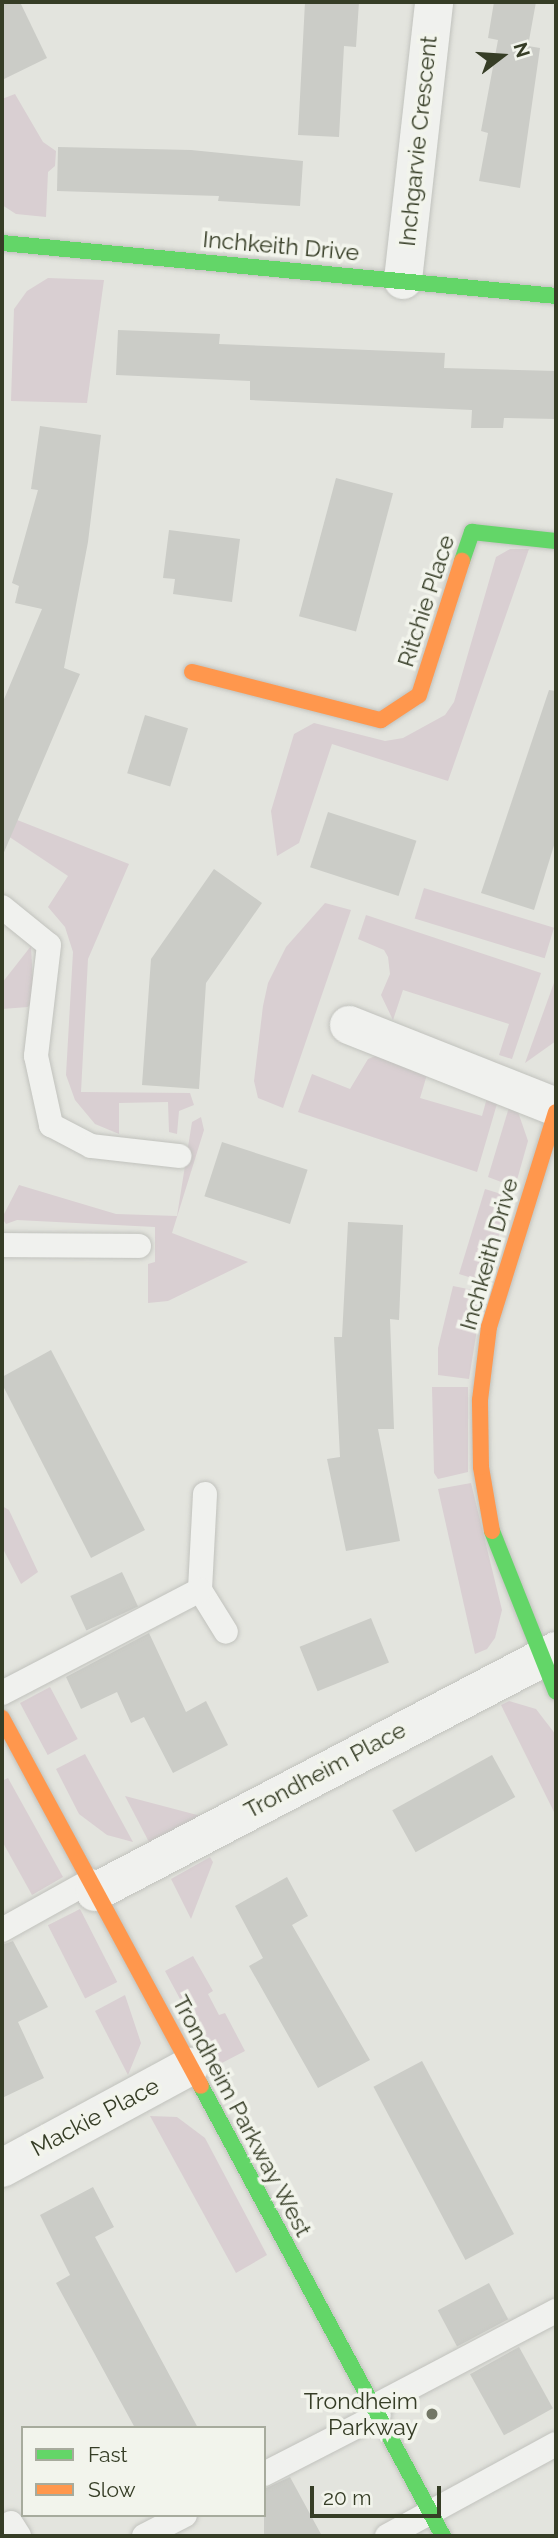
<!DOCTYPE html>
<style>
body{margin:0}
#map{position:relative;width:558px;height:2538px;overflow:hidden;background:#e3e4de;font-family:Raleway,sans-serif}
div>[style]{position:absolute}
.green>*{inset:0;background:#d9cfd2;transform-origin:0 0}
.building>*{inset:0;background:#cbccc7;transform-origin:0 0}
.roads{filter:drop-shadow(0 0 2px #c1c2bd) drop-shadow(0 0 2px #c1c2bd)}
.lane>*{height:24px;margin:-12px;padding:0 12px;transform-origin:12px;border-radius:12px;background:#f0f1ee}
.street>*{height:38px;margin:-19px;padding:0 19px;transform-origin:19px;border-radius:19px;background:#f0f1ee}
.fast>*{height:16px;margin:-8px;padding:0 8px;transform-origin:8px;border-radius:8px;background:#63d668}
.slow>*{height:16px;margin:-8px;padding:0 8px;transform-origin:8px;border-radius:8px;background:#ff974d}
.dots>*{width:19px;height:19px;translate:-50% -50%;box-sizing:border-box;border:4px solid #f2f4ec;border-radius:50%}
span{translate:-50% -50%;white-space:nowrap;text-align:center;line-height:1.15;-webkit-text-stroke:7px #f2f4ec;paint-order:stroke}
.street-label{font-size:23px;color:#363d26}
.poi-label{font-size:23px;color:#363d26}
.right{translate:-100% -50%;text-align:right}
.frame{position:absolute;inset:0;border:4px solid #363d26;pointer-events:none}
.legend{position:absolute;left:21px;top:2426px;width:245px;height:91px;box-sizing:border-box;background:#f2f4ec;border:2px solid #a7ab9d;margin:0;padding:9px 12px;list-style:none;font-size:21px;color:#363d26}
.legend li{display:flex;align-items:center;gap:14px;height:35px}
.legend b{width:35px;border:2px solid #a7ab9d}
.north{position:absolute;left:467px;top:21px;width:70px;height:70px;-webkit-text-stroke:5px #f2f4ec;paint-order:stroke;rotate:73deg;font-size:19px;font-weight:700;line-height:28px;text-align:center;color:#363d26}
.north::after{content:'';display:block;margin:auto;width:24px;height:32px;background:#363d26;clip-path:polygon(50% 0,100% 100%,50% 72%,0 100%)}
.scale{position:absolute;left:310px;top:2486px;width:131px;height:32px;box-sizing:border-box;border:4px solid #363d26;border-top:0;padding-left:9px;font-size:21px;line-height:24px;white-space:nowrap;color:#363d26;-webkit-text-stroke:5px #f2f4ec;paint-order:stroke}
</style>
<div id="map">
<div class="green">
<i style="clip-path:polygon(15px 94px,43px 142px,56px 151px,55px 166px,48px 172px,46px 217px,16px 214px,2px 205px,2px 99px)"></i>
<i style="clip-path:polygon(48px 278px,104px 280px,87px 403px,11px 401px,14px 309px,27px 291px)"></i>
<i style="clip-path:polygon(510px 549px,529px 549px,448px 781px,332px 744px,299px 843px,277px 856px,271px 811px,294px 734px,314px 723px,385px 741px,403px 738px,445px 715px,454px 702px,496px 557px)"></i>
<i style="clip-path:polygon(2px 814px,129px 864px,88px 959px,81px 1092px,190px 1093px,194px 1105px,179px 1111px,177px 1134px,169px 1132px,168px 1102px,119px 1103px,119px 1134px,95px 1124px,75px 1100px,66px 1075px,73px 952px,65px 927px,48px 907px,68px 876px,2px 832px)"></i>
<i style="left:424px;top:888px;width:136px;height:32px;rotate:17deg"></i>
<i style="clip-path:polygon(325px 903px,351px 910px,283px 1108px,258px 1098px,254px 1081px,263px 1006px,268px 983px,286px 947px)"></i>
<i style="clip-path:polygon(366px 915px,541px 973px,512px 1059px,499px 1055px,509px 1024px,403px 990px,393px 1020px,381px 995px,390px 974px,388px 957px,384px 950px,358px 939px)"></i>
<i style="clip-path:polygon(31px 946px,34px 1001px,28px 1007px,2px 1009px,2px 983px)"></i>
<i style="clip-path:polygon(555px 980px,556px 1041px,525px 1063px)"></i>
<i style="clip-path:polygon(383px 1053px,429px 1068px,420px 1098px,482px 1116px,490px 1087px,499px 1097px,477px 1172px,298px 1112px,312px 1074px,350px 1089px,368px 1059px)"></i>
<i style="clip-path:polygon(510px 1104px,517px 1109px,528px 1141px,515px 1187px,488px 1177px)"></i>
<i style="clip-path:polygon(201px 1117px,204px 1130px,172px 1233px,248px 1262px,168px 1301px,148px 1303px,148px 1264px,155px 1262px,155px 1227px,17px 1220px,6px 1224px,2px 1218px,19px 1185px,116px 1214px,177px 1216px,192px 1122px)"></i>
<i style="left:485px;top:1189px;width:27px;height:89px;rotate:17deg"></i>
<i style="clip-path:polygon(453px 1286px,483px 1292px,469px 1379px,438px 1375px,438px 1348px)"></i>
<i style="clip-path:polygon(432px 1387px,468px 1387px,468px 1472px,438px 1479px,434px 1473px)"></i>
<i style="clip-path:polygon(471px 1483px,502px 1610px,495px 1638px,487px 1649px,475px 1654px,438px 1489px)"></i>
<i style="clip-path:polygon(2px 1506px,9px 1510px,38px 1572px,21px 1584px,2px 1547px)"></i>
<i style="left:50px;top:1687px;width:59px;height:34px;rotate:62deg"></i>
<i style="clip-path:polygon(509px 1701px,536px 1709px,556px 1735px,556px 1816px,501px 1705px)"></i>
<i style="clip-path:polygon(85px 1754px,133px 1842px,107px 1835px,79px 1814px,56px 1769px)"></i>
<i style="clip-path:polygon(8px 1778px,63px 1877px,32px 1895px,2px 1841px,2px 1781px)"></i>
<i style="clip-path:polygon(125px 1796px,201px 1816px,149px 1842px)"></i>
<i style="clip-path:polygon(210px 1857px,213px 1862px,191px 1919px,171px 1879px)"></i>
<i style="left:80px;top:1909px;width:82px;height:36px;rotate:63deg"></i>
<i style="clip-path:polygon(193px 1956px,213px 1991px,208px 1994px,219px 2015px,225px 2013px,245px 2051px,216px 2066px,165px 1971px)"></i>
<i style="clip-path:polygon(125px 1995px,141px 2043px,128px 2075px,95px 2011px)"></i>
<i style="clip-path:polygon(150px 2116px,177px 2117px,205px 2138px,267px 2255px,236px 2273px)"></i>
</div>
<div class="building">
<i style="clip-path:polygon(2px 2px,20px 2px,47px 58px,2px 80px)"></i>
<i style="clip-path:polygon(305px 2px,359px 2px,356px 47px,344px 46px,339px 137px,298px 135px)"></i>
<i style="clip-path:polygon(494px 2px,536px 2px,528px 46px,540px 48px,520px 188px,479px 181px,488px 133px,481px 131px,498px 40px,488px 38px)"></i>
<i style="clip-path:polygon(58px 147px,191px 150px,303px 161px,300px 206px,218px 201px,219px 196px,57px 191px)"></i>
<i style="clip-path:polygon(118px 330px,220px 334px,219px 344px,445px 353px,444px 368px,556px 371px,556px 419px,504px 418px,503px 428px,471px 428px,472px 410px,250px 400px,250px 381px,116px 375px)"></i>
<i style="clip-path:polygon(40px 426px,101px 435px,88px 542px,64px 668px,80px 674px,2px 857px,2px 704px,42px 609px,15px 603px,19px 586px,12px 583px,38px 490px,31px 489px)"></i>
<i style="left:336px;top:478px;width:59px;height:143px;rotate:15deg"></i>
<i style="clip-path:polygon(169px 530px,240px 539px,232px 602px,173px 594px,175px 579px,163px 578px)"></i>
<i style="clip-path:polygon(549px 690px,556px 691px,556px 839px,534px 910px,481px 893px)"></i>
<i style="left:145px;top:715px;width:45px;height:61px;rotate:17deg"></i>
<i style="left:328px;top:812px;width:93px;height:58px;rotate:18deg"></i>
<i style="clip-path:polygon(214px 869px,262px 903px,206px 983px,199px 1089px,142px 1085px,151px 959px)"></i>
<i style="left:222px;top:1142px;width:90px;height:57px;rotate:18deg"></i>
<i style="clip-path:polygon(348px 1222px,403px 1225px,399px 1320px,390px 1319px,394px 1429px,378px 1429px,400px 1541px,346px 1551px,327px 1459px,340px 1457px,334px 1337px,342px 1337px)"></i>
<i style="clip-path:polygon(51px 1350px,145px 1530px,91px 1558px,2px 1384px,2px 1377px)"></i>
<i style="left:122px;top:1572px;width:38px;height:57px;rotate:65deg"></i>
<i style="left:371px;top:1618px;width:48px;height:77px;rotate:68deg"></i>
<i style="clip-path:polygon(149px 1633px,186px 1712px,206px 1701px,228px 1745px,173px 1773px,144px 1717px,131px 1723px,117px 1692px,81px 1709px,66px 1677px)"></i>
<i style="left:492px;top:1755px;width:48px;height:114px;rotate:61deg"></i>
<i style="clip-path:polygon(287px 1877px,308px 1916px,292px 1925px,370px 2060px,318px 2088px,249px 1966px,263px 1958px,235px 1906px)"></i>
<i style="clip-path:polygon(13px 1941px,48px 2007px,18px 2022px,44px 2078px,2px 2098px,2px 1945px)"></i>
<i style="left:422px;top:2061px;width:196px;height:55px;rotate:62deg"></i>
<i style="clip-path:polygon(93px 2187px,114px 2227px,95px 2237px,198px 2428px,135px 2428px,56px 2283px,70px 2275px,40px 2215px)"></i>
<i style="left:489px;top:2283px;width:41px;height:58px;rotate:62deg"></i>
<i style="left:519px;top:2347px;width:70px;height:56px;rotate:61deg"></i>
<i style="clip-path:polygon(290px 2477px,303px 2501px,322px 2536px,264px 2536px,264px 2489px)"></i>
</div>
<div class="roads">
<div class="lane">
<i style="left:2px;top:907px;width:60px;rotate:39deg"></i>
<i style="left:49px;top:945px;width:112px;rotate:96.7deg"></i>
<i style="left:36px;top:1056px;width:71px;rotate:77.7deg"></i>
<i style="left:51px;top:1125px;width:45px;rotate:27.7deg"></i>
<i style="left:91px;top:1146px;width:89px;rotate:6.5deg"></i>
<i style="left:2px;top:1245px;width:137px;rotate:0.4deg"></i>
<i style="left:205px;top:1494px;width:96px;rotate:93deg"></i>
<i style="left:200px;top:1590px;width:49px;rotate:58.2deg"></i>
<i style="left:2px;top:1693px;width:223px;rotate:-27.5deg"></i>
<i style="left:2px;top:1930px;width:101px;rotate:-29.1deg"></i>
<i style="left:373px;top:2407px;width:207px;rotate:-27.7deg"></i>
<i style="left:264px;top:2474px;width:129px;rotate:-27.2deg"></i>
<i style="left:11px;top:2523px;width:15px;rotate:58deg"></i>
<i style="left:144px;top:2536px;width:46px;rotate:-27.1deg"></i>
<i style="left:387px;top:2536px;width:192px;rotate:-28.6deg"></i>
</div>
<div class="street">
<i style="left:403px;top:280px;width:280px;rotate:-83.6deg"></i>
<i style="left:349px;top:1025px;width:223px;rotate:21.6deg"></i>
<i style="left:95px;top:1892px;width:520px;rotate:-27.6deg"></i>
<i style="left:2px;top:2168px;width:213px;rotate:-28.4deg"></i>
</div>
<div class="fast">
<i style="left:2px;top:243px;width:557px;rotate:5.46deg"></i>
<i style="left:462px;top:561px;width:31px;rotate:-71deg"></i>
<i style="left:472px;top:532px;width:84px;rotate:6.1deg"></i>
<i style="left:492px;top:1531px;width:173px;rotate:68.3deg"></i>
<i style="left:201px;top:2086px;width:511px;rotate:61.73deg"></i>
</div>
<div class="slow">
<i style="left:192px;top:672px;width:195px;rotate:14.3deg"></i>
<i style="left:381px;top:720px;width:45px;rotate:-33.3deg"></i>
<i style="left:419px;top:695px;width:141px;rotate:-72.2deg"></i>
<i style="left:492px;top:1531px;width:65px;rotate:-99.8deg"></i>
<i style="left:481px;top:1467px;width:67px;rotate:-90.9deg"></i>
<i style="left:480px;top:1400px;width:74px;rotate:-83deg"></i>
<i style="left:489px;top:1327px;width:225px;rotate:-72.7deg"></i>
<i style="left:2px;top:1718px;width:418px;rotate:61.6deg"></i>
</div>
</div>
<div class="dots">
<i style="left:432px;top:2414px;background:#737766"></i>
</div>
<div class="street-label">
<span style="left:418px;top:141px;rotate:-84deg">Inchgarvie Crescent</span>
<span style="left:281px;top:246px;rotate:5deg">Inchkeith Drive</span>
<span style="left:426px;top:601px;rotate:-72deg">Ritchie Place</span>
<span style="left:489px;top:1254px;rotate:-74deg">Inchkeith Drive</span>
<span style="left:325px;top:1770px;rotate:-28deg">Trondheim Place</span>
<span style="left:242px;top:2116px;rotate:62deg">Trondheim Parkway West</span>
<span style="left:95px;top:2117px;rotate:-28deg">Mackie Place</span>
</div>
<div class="poi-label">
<span class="right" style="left:418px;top:2414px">Trondheim<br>Parkway</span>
</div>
<div class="frame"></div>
<ul class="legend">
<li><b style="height:9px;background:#63d668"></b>Fast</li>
<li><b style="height:9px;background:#ff974d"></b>Slow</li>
</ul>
<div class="north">N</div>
<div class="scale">20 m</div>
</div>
